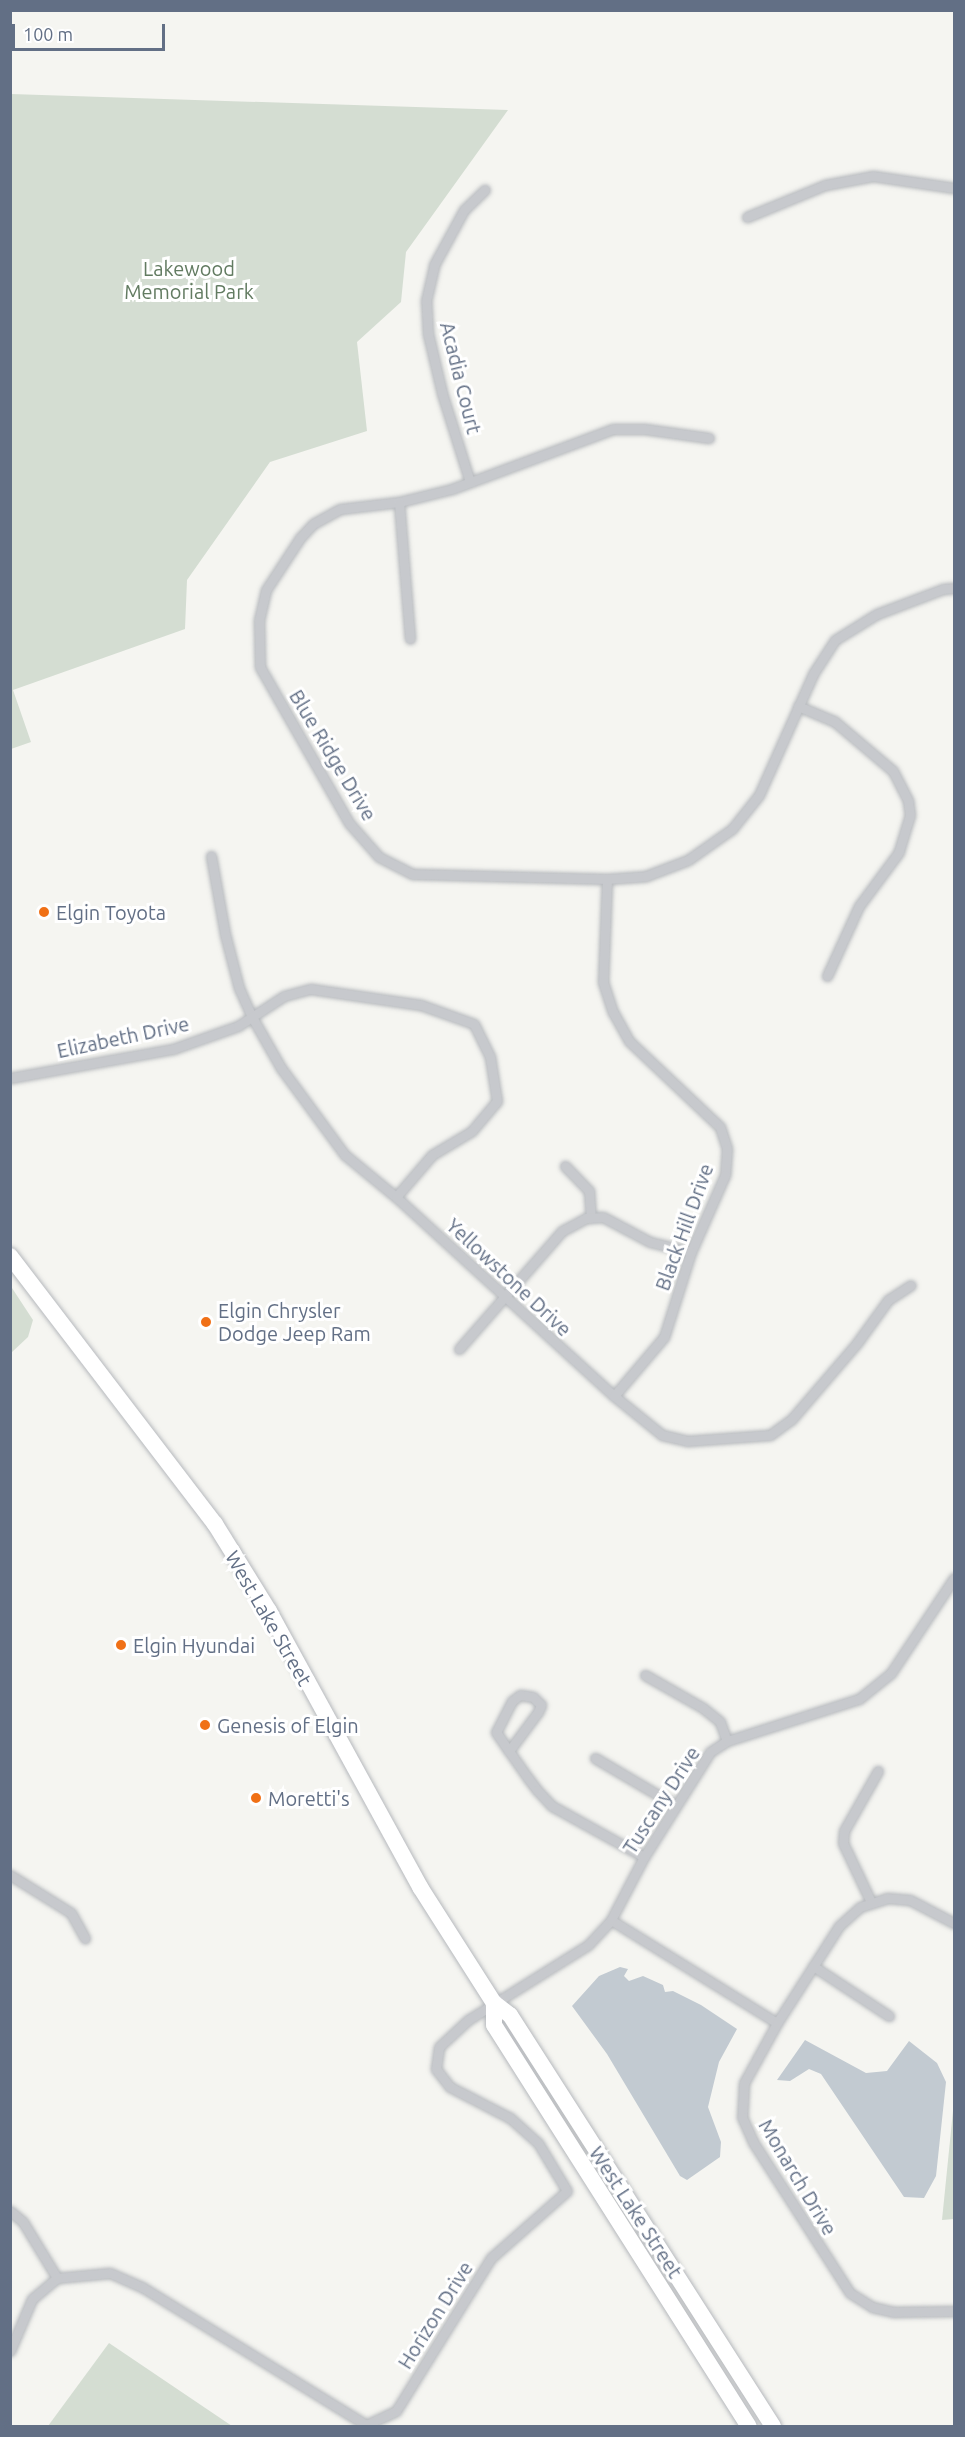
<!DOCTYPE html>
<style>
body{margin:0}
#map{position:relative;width:965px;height:2437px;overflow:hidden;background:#f5f5f1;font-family:Ubuntu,sans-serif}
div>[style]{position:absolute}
.green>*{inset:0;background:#d4ddd2}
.water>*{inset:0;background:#c2cad1}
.roads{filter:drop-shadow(0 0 2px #b6b9bd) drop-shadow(0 0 2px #b6b9bd)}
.street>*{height:9px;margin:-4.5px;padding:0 4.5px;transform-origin:4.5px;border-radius:4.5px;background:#c7c9cd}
.highway>*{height:16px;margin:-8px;padding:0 8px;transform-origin:8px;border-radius:8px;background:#fff}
.dots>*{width:16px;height:16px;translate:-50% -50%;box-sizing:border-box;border:3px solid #fff;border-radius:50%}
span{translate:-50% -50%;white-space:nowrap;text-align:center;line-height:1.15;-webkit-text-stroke:6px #fff;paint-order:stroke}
.park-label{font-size:20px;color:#627b61}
.street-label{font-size:20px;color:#626f85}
.poi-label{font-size:20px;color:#626f85}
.left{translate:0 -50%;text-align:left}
.frame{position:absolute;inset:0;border:12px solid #626f85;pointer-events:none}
.scale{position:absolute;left:12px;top:24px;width:153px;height:27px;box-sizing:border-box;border:3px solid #626f85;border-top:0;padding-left:8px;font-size:18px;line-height:21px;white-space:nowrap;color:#626f85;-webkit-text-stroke:4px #fff;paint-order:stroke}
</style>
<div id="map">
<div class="green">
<i style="clip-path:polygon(11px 94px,508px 110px,406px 252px,401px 302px,357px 342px,367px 431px,270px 462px,187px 580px,185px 629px,13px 690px,31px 742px,11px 749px)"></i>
<i style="clip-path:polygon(10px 1285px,33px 1320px,28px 1337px,11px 1353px)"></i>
<i style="clip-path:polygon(954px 2101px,954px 2219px,942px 2220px)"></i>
<i style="clip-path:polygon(109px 2343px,232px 2426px,48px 2426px)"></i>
</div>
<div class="water">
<i style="clip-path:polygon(620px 1967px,628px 1969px,624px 1976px,629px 1981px,643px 1976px,663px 1985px,665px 1992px,673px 1991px,701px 2005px,737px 2029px,719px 2062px,708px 2107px,721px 2142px,720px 2157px,687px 2180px,680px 2176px,607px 2054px,572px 2006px,599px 1976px)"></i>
<i style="clip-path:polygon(805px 2040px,866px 2073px,887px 2071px,909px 2041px,937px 2063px,946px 2082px,936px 2176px,924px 2198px,904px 2197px,821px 2074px,809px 2069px,790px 2081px,777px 2080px)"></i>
</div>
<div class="roads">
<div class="street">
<i style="left:747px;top:217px;width:84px;rotate:-22.3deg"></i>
<i style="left:825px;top:185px;width:49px;rotate:-10.6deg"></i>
<i style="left:873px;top:176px;width:82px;rotate:8.4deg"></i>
<i style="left:709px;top:438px;width:65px;rotate:-172deg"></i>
<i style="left:645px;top:429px;width:32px;rotate:180deg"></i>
<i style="left:613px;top:429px;width:172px;rotate:159.6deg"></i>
<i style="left:452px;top:489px;width:55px;rotate:166.2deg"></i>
<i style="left:399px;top:502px;width:59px;rotate:173.2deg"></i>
<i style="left:340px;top:509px;width:31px;rotate:151deg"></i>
<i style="left:313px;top:524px;width:19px;rotate:133deg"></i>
<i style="left:300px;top:538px;width:62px;rotate:123.2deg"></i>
<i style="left:266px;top:590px;width:31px;rotate:103deg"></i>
<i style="left:259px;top:620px;width:47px;rotate:88.8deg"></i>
<i style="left:260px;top:667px;width:180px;rotate:60.3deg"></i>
<i style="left:349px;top:823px;width:45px;rotate:48.6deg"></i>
<i style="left:379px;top:857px;width:37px;rotate:27deg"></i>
<i style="left:412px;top:874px;width:195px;rotate:1.5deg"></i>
<i style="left:607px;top:879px;width:39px;rotate:-4deg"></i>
<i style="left:646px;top:876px;width:45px;rotate:-20.9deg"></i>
<i style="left:688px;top:860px;width:54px;rotate:-35.2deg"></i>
<i style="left:732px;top:829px;width:43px;rotate:-51.5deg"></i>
<i style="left:759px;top:795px;width:133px;rotate:-65.9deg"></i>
<i style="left:813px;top:674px;width:40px;rotate:-57.1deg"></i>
<i style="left:835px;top:640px;width:49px;rotate:-31.8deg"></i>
<i style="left:877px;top:614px;width:71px;rotate:-20.7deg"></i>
<i style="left:943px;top:589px;width:11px;rotate:-5deg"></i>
<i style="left:470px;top:482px;width:93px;rotate:-107.5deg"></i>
<i style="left:442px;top:393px;width:61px;rotate:-103.3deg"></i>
<i style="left:428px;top:334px;width:33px;rotate:-93deg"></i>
<i style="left:426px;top:301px;width:37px;rotate:-77deg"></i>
<i style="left:434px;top:265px;width:63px;rotate:-61.4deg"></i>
<i style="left:464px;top:210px;width:29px;rotate:-44deg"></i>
<i style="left:399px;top:502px;width:137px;rotate:85.4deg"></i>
<i style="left:798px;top:706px;width:39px;rotate:23deg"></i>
<i style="left:834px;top:721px;width:77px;rotate:40.3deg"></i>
<i style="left:893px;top:771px;width:34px;rotate:63deg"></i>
<i style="left:908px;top:801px;width:14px;rotate:82deg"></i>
<i style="left:910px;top:815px;width:39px;rotate:107deg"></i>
<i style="left:899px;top:852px;width:67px;rotate:126.5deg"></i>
<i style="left:859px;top:906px;width:77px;rotate:114.6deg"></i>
<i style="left:211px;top:856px;width:79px;rotate:79.8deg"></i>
<i style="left:225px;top:934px;width:56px;rotate:75.5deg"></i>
<i style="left:239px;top:988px;width:32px;rotate:66deg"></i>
<i style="left:252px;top:1017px;width:59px;rotate:60.4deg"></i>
<i style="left:281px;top:1068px;width:108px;rotate:53.7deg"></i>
<i style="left:345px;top:1155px;width:66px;rotate:39.5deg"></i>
<i style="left:396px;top:1197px;width:295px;rotate:42.4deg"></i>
<i style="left:614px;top:1396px;width:62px;rotate:39.1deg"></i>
<i style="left:662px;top:1435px;width:26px;rotate:13deg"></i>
<i style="left:687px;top:1441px;width:83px;rotate:-4.1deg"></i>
<i style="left:770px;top:1435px;width:26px;rotate:-36deg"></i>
<i style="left:791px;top:1420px;width:101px;rotate:-49.4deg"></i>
<i style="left:857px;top:1343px;width:53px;rotate:-54.2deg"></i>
<i style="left:888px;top:1300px;width:27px;rotate:-33deg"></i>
<i style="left:607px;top:879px;width:103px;rotate:92.2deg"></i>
<i style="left:603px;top:982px;width:32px;rotate:72deg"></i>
<i style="left:613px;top:1012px;width:33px;rotate:61deg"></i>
<i style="left:629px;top:1041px;width:125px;rotate:43.4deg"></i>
<i style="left:720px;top:1127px;width:23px;rotate:72deg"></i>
<i style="left:727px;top:1149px;width:26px;rotate:94deg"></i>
<i style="left:725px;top:1175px;width:84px;rotate:113.8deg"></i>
<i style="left:691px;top:1252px;width:89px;rotate:107.6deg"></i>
<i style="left:664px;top:1337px;width:77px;rotate:130.3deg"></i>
<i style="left:10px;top:1078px;width:166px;rotate:-10.1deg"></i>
<i style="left:173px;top:1049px;width:69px;rotate:-19.5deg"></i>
<i style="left:238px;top:1026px;width:55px;rotate:-33.1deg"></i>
<i style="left:284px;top:996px;width:28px;rotate:-15deg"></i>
<i style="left:311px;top:989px;width:111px;rotate:8.3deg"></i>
<i style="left:421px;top:1005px;width:56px;rotate:19.7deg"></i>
<i style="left:474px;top:1024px;width:37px;rotate:64deg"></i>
<i style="left:490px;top:1057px;width:45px;rotate:81deg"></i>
<i style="left:497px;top:1101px;width:39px;rotate:130deg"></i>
<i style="left:472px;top:1131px;width:47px;rotate:149deg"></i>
<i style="left:432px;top:1155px;width:55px;rotate:130.6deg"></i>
<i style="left:565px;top:1166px;width:35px;rotate:46deg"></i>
<i style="left:589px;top:1191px;width:27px;rotate:86deg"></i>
<i style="left:459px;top:1349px;width:157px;rotate:-48.9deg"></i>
<i style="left:562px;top:1231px;width:27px;rotate:-28deg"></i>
<i style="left:586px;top:1218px;width:17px;rotate:-3deg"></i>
<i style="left:603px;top:1217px;width:53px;rotate:28deg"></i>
<i style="left:650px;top:1242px;width:42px;rotate:13.7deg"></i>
<i style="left:645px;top:1675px;width:67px;rotate:29.6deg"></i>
<i style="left:703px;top:1708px;width:22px;rotate:39deg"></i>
<i style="left:720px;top:1722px;width:20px;rotate:70deg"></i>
<i style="left:509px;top:1751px;width:49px;rotate:-53.4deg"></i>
<i style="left:538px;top:1712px;width:8px;rotate:-67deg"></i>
<i style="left:541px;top:1705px;width:11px;rotate:-135deg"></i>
<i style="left:533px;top:1697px;width:13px;rotate:-171deg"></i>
<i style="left:520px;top:1695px;width:10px;rotate:143deg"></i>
<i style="left:512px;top:1701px;width:35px;rotate:117deg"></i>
<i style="left:496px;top:1732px;width:23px;rotate:56deg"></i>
<i style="left:509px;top:1751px;width:33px;rotate:55deg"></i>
<i style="left:528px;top:1778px;width:15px;rotate:53deg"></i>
<i style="left:537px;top:1790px;width:22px;rotate:47deg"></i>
<i style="left:552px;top:1806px;width:105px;rotate:29deg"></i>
<i style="left:595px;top:1758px;width:93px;rotate:30.4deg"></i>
<i style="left:10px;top:1875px;width:72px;rotate:31.9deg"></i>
<i style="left:71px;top:1913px;width:29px;rotate:61deg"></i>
<i style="left:871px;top:1902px;width:65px;rotate:-115.4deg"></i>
<i style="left:843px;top:1843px;width:12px;rotate:-85deg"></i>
<i style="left:844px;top:1831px;width:69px;rotate:-60.5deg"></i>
<i style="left:611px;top:1920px;width:195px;rotate:31.8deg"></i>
<i style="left:777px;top:2023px;width:68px;rotate:118.8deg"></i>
<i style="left:744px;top:2083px;width:34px;rotate:93deg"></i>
<i style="left:742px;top:2117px;width:27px;rotate:66deg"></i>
<i style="left:753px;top:2142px;width:179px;rotate:57.3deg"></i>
<i style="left:850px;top:2293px;width:26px;rotate:32deg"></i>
<i style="left:872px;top:2307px;width:22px;rotate:13deg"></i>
<i style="left:893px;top:2312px;width:61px;rotate:-0.9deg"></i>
<i style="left:813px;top:1966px;width:91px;rotate:33.3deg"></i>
<i style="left:777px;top:2023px;width:115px;rotate:-57.4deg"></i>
<i style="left:839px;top:1926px;width:28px;rotate:-42deg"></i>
<i style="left:860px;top:1907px;width:28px;rotate:-18deg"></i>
<i style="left:887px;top:1898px;width:23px;rotate:5deg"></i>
<i style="left:910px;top:1900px;width:50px;rotate:27.6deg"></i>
<i style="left:10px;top:2211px;width:17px;rotate:40deg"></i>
<i style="left:23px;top:2222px;width:66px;rotate:58.7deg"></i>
<i style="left:57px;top:2278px;width:53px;rotate:-5.4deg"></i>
<i style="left:110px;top:2273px;width:35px;rotate:24deg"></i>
<i style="left:142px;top:2287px;width:263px;rotate:31.6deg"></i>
<i style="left:366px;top:2425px;width:33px;rotate:-25deg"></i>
<i style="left:396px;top:2411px;width:180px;rotate:-58.2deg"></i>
<i style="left:491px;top:2258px;width:101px;rotate:-41.4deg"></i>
<i style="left:567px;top:2191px;width:56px;rotate:-121.1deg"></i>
<i style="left:538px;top:2143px;width:38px;rotate:-138deg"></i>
<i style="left:510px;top:2118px;width:68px;rotate:-152.7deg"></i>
<i style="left:450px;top:2087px;width:23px;rotate:-128deg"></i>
<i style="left:436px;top:2069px;width:22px;rotate:-82deg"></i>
<i style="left:439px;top:2047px;width:40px;rotate:-43deg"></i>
<i style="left:468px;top:2020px;width:142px;rotate:-32deg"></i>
<i style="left:588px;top:1945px;width:34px;rotate:-47deg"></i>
<i style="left:611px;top:1920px;width:71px;rotate:-62.4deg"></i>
<i style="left:644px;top:1857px;width:124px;rotate:-57.8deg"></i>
<i style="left:710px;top:1752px;width:20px;rotate:-33deg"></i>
<i style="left:727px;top:1741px;width:139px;rotate:-17.7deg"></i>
<i style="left:859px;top:1699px;width:41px;rotate:-39.1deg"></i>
<i style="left:891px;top:1673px;width:114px;rotate:-56.4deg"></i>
<i style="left:10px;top:2351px;width:56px;rotate:-67.1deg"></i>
<i style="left:32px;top:2299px;width:33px;rotate:-40deg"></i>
</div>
<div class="highway">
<i style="left:10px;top:1256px;width:337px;rotate:52.6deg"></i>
<i style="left:215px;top:1524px;width:102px;rotate:58.2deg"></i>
<i style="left:269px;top:1611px;width:315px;rotate:61.3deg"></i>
<i style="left:420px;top:1887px;width:138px;rotate:57.5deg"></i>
<i style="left:494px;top:2003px;width:20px;rotate:37deg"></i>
<i style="left:510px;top:2015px;width:488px;rotate:57.4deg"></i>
<i style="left:494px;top:2003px;width:22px;rotate:90deg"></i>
<i style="left:494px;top:2025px;width:475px;rotate:57.6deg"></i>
</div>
</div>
<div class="dots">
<i style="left:44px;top:912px;background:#f07016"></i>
<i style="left:206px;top:1322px;background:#f07016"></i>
<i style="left:121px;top:1645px;background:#f07016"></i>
<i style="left:205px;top:1725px;background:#f07016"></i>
<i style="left:256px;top:1798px;background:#f07016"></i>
</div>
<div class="park-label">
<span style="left:189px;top:280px">Lakewood<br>Memorial Park</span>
</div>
<div class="street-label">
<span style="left:461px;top:378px;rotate:76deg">Acadia Court</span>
<span style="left:333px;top:755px;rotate:59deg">Blue Ridge Drive</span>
<span style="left:123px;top:1037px;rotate:-12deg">Elizabeth Drive</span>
<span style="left:684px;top:1227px;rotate:-70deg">Black Hill Drive</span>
<span style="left:509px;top:1277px;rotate:43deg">Yellowstone Drive</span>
<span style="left:269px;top:1618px;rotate:60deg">West Lake Street</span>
<span style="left:661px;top:1800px;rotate:-57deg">Tuscany Drive</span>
<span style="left:798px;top:2177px;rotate:59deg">Monarch Drive</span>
<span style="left:636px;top:2212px;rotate:57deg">West Lake Street</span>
<span style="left:435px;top:2315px;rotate:-58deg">Horizon Drive</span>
</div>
<div class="poi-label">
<span class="left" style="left:56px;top:912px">Elgin Toyota</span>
<span class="left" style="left:218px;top:1322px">Elgin Chrysler<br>Dodge Jeep Ram</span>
<span class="left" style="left:133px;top:1645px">Elgin Hyundai</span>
<span class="left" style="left:217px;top:1725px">Genesis of Elgin</span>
<span class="left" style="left:268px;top:1798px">Moretti's</span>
</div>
<div class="frame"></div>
<div class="scale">100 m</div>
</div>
